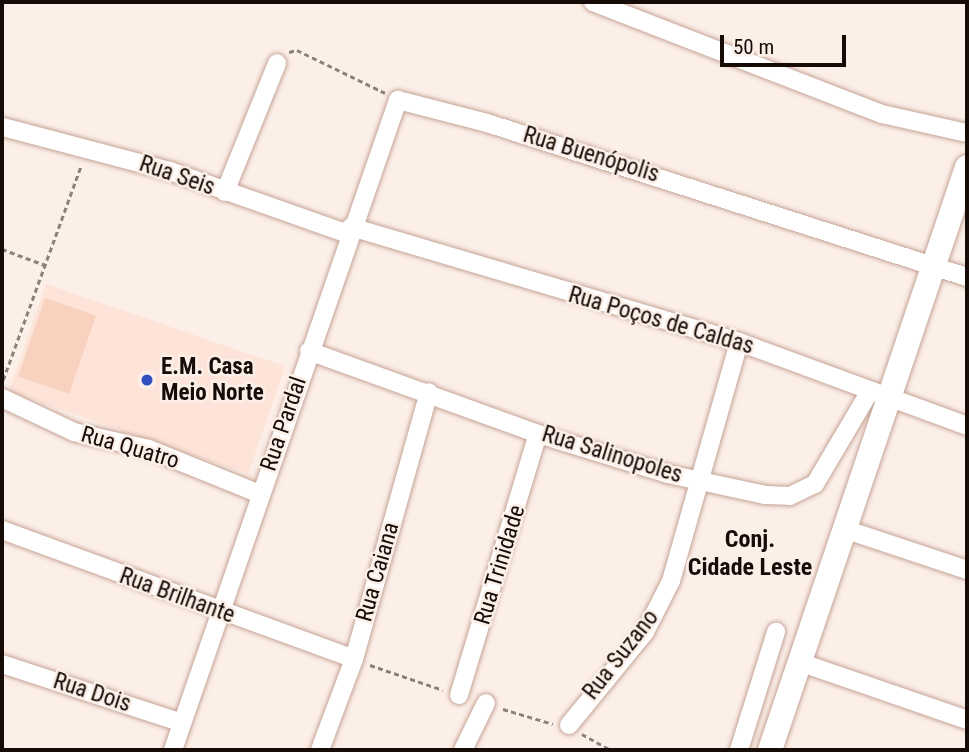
<!DOCTYPE html>
<meta charset="utf-8">
<style>
body{margin:0}
#map{position:relative;width:969px;height:752px;overflow:hidden;background:#fcefe8;font-family:"Roboto Condensed",sans-serif}
div>[style]{position:absolute}
.built>*{inset:0;background:#fde3d8;transform-origin:0 0}
.green>*{inset:0;background:#f9d1bf;transform-origin:0 0}
.path>*{height:2.5px;margin-top:-1.25px;transform-origin:0;background:repeating-linear-gradient(90deg,#8c807a 0 5px,transparent 0 8.5px)}
.roads{filter:drop-shadow(0 0 2px #c5a496) drop-shadow(0 0 2px #c5a496)}
.street>*{height:18px;margin:-9px;padding:0 9px;transform-origin:9px;border-radius:9px;background:#fff}
.secondary>*{height:24px;margin:-12px;padding:0 12px;transform-origin:12px;border-radius:12px;background:#fff}
.dots>*{width:19px;height:19px;translate:-50% -50%;box-sizing:border-box;border:4px solid #fcefe8;border-radius:50%}
span{translate:-50% -50%;white-space:nowrap;text-align:center;line-height:1.15;-webkit-text-stroke:5px #fcefe8;paint-order:stroke}
.street-label{font-size:23px;color:#160b06}
.poi-label{font-size:23px;color:#160b06;font-weight:700}
.left{translate:0 -50%;text-align:left}
.neighbourhood-label{font-size:24px;color:#160b06;font-weight:700}
.frame{position:absolute;inset:0;border:4px solid #160b06;pointer-events:none}
.scale{position:absolute;left:720px;top:35px;width:126px;height:32px;box-sizing:border-box;border:4px solid #160b06;border-top:0;padding-left:9px;font-size:21px;line-height:24px;white-space:nowrap;color:#160b06;-webkit-text-stroke:5px #fcefe8;paint-order:stroke}
</style>
<div id="map">
<div class="built">
<i style="left:46px;top:284px;width:253px;height:114px;rotate:19deg"></i>
</div>
<div class="green">
<i style="left:45px;top:298px;width:54px;height:83px;rotate:19deg"></i>
</div>
<div class="path">
<i style="left:289px;top:52px;width:8px;rotate:-14deg"></i>
<i style="left:297px;top:50px;width:98px;rotate:26deg"></i>
<i style="left:2px;top:249px;width:46px;rotate:20.4deg"></i>
<i style="left:3px;top:380px;width:228px;rotate:-70deg"></i>
<i style="left:370px;top:665px;width:77px;rotate:18.9deg"></i>
<i style="left:503px;top:709px;width:52px;rotate:16.7deg"></i>
<i style="left:582px;top:734px;width:33px;rotate:29deg"></i>
</div>
<div class="roads">
<div class="street">
<i style="left:593px;top:2px;width:310px;rotate:21.2deg"></i>
<i style="left:882px;top:114px;width:87px;rotate:12.6deg"></i>
<i style="left:3px;top:127px;width:173px;rotate:14.8deg"></i>
<i style="left:170px;top:171px;width:189px;rotate:19.5deg"></i>
<i style="left:225px;top:192px;width:139px;rotate:-68deg"></i>
<i style="left:351px;top:227px;width:405px;rotate:16.5deg"></i>
<i style="left:739px;top:342px;width:243px;rotate:20.2deg"></i>
<i style="left:309px;top:351px;width:244px;rotate:19.9deg"></i>
<i style="left:538px;top:434px;width:136px;rotate:17.1deg"></i>
<i style="left:668px;top:474px;width:99px;rotate:12.2deg"></i>
<i style="left:765px;top:495px;width:25px;rotate:2deg"></i>
<i style="left:790px;top:496px;width:28px;rotate:-26deg"></i>
<i style="left:815px;top:484px;width:108px;rotate:-59.4deg"></i>
<i style="left:2px;top:398px;width:80px;rotate:25.3deg"></i>
<i style="left:74px;top:432px;width:77px;rotate:12.8deg"></i>
<i style="left:149px;top:449px;width:120px;rotate:22.1deg"></i>
<i style="left:844px;top:529px;width:130px;rotate:18.4deg"></i>
<i style="left:2px;top:530px;width:375px;rotate:20.1deg"></i>
<i style="left:799px;top:662px;width:178px;rotate:19deg"></i>
<i style="left:2px;top:664px;width:189px;rotate:18.1deg"></i>
<i style="left:459px;top:695px;width:273px;rotate:-73.2deg"></i>
<i style="left:569px;top:725px;width:120px;rotate:-50.7deg"></i>
<i style="left:645px;top:632px;width:57px;rotate:-63deg"></i>
<i style="left:671px;top:581px;width:248px;rotate:-74.1deg"></i>
<i style="left:173px;top:750px;width:688px;rotate:-70.91deg"></i>
<i style="left:398px;top:100px;width:92px;rotate:14.5deg"></i>
<i style="left:487px;top:123px;width:504px;rotate:17.79deg"></i>
<i style="left:320px;top:750px;width:97px;rotate:-69.5deg"></i>
<i style="left:354px;top:659px;width:277px;rotate:-74.3deg"></i>
<i style="left:463px;top:750px;width:52px;rotate:-63.9deg"></i>
<i style="left:739px;top:750px;width:124px;rotate:-72.6deg"></i>
</div>
<div class="secondary">
<i style="left:770px;top:750px;width:615px;rotate:-71.33deg"></i>
</div>
</div>
<div class="dots">
<i style="left:147px;top:380px;background:#314fc0"></i>
</div>
<div class="street-label">
<span style="left:591px;top:155px;rotate:17deg">Rua Buenópolis</span>
<span style="left:177px;top:176px;rotate:19deg">Rua Seis</span>
<span style="left:661px;top:321px;rotate:16deg">Rua Poços de Caldas</span>
<span style="left:284px;top:424px;rotate:-71deg">Rua Pardal</span>
<span style="left:130px;top:448px;rotate:16deg">Rua Quatro</span>
<span style="left:612px;top:455px;rotate:17deg">Rua Salinopoles</span>
<span style="left:500px;top:565px;rotate:-73deg">Rua Trinidade</span>
<span style="left:378px;top:572px;rotate:-74deg">Rua Caiana</span>
<span style="left:177px;top:596px;rotate:20deg">Rua Brilhante</span>
<span style="left:621px;top:655px;rotate:-52deg">Rua Suzano</span>
<span style="left:92px;top:693px;rotate:18deg">Rua Dois</span>
</div>
<div class="poi-label">
<span class="left" style="left:161px;top:380px">E.M. Casa<br>Meio Norte</span>
</div>
<div class="neighbourhood-label">
<span style="left:750px;top:554px">Conj.<br>Cidade Leste</span>
</div>
<div class="frame"></div>
<div class="scale">50 m</div>
</div>
